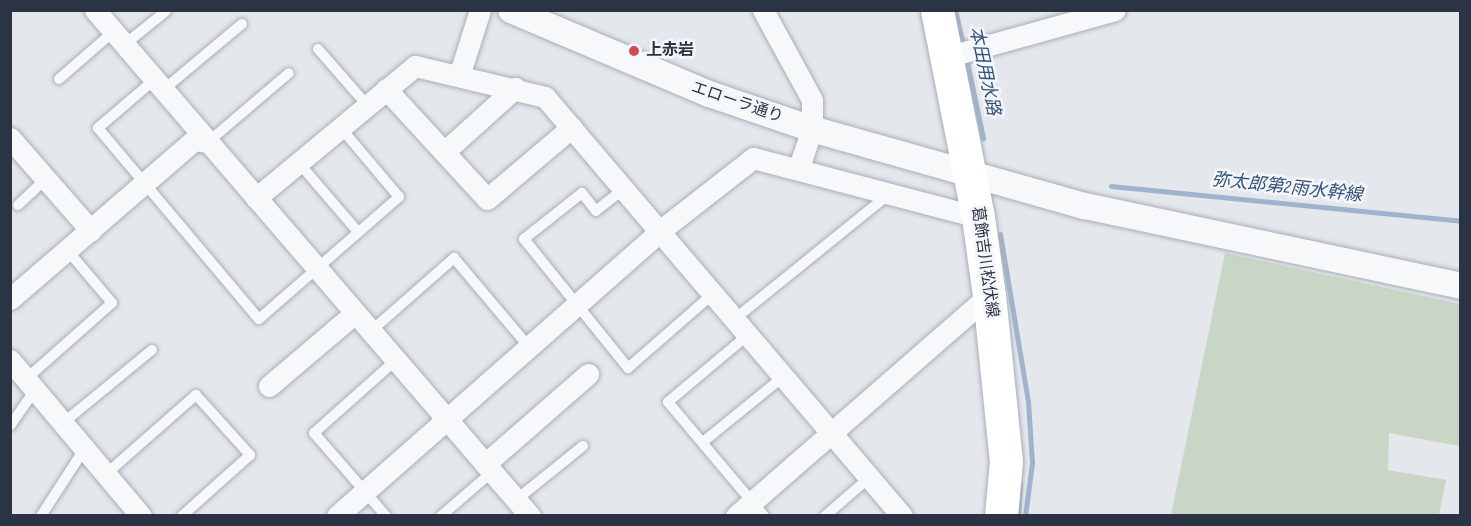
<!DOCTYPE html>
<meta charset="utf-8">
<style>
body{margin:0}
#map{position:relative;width:1471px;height:526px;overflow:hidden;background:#e4e7ec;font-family:"Sofia Sans Condensed","Noto Sans JP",sans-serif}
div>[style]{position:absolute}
.green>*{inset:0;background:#c9d6c5}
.stream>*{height:5px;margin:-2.5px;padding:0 2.5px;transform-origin:2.5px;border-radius:2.5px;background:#9fb4cc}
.roads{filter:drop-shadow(0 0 2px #a9aeb7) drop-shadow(0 0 2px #a9aeb7)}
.service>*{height:10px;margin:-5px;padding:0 5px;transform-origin:5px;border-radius:5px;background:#f7f8fa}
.minor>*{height:21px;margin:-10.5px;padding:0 10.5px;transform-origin:10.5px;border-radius:10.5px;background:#f7f8fa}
.tertiary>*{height:26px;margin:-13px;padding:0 13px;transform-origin:13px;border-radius:13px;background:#f7f8fa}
.primary>*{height:33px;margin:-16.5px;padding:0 16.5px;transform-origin:16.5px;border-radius:16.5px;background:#fff}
.dots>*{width:16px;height:16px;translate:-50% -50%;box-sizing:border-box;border:3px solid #f4f6f9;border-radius:50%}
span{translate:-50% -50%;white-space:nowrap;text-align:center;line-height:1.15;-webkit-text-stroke:5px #f4f6f9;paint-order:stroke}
.poi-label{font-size:16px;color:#2b3445;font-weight:700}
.left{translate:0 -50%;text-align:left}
.street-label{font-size:16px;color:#2b3445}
.water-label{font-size:18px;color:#34527a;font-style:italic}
.frame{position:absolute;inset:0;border:12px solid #2b3445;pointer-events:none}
</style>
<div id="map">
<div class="green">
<i style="clip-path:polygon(1225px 253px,1460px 304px,1459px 446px,1389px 433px,1388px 470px,1446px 480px,1439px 515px,1171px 515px)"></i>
</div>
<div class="stream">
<i style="left:955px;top:10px;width:39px;rotate:77deg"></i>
<i style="left:966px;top:57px;width:83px;rotate:78.1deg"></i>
<i style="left:1111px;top:186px;width:351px;rotate:5.7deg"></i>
<i style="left:1000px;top:234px;width:169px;rotate:80.5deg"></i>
<i style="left:1028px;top:401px;width:62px;rotate:86.3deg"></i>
<i style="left:1032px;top:463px;width:53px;rotate:97.5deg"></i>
<i style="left:1018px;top:516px;width:32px;rotate:-86deg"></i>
</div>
<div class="roads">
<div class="service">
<i style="left:124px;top:45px;width:54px;rotate:-39deg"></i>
<i style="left:318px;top:49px;width:74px;rotate:48.8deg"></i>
<i style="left:59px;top:79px;width:72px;rotate:-41deg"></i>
<i style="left:154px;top:80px;width:74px;rotate:139.4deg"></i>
<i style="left:98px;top:128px;width:250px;rotate:49.9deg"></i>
<i style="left:259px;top:319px;width:186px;rotate:-41.1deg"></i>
<i style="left:399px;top:197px;width:92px;rotate:-130.1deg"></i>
<i style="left:163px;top:90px;width:103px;rotate:-39.9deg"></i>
<i style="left:208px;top:142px;width:106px;rotate:-40.4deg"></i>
<i style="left:298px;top:162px;width:92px;rotate:49.4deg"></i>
<i style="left:625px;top:188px;width:37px;rotate:142deg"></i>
<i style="left:596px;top:211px;width:23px;rotate:-128deg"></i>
<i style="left:582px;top:193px;width:74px;rotate:141.6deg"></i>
<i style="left:524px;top:239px;width:166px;rotate:51.1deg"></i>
<i style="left:628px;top:368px;width:114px;rotate:-41.1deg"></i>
<i style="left:18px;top:205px;width:38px;rotate:-43deg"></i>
<i style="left:736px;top:318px;width:197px;rotate:-39deg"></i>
<i style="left:371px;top:331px;width:111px;rotate:-41.3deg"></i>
<i style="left:454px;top:258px;width:116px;rotate:49.9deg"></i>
<i style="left:749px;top:334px;width:106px;rotate:140deg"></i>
<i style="left:668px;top:402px;width:149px;rotate:49.9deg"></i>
<i style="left:26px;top:379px;width:115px;rotate:-41.5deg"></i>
<i style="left:112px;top:303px;width:68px;rotate:-130.2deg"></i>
<i style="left:63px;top:423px;width:115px;rotate:-39.4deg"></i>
<i style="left:10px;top:426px;width:44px;rotate:-55.2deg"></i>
<i style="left:703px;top:442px;width:104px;rotate:-39.2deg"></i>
<i style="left:106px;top:474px;width:120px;rotate:-41.3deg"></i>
<i style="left:196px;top:395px;width:81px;rotate:48deg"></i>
<i style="left:250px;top:455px;width:91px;rotate:138.1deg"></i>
<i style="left:516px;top:500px;width:86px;rotate:-38.9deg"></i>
<i style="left:41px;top:516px;width:81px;rotate:-57.1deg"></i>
<i style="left:386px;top:516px;width:110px;rotate:-130.9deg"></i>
<i style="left:314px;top:433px;width:110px;rotate:-41.7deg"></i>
<i style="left:441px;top:516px;width:67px;rotate:-40.8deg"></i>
<i style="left:825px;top:516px;width:60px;rotate:-40.9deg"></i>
</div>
<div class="minor">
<i style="left:95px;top:10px;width:667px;rotate:49.31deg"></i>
<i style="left:763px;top:10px;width:102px;rotate:61.4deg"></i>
<i style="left:812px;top:100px;width:29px;rotate:90deg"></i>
<i style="left:812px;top:129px;width:43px;rotate:108.9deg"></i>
<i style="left:946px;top:57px;width:175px;rotate:-15.5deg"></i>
<i style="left:459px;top:76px;width:69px;rotate:-72.3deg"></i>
<i style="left:386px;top:89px;width:149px;rotate:47.4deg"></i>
<i style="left:487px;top:199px;width:111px;rotate:-40.3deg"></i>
<i style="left:10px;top:138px;width:123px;rotate:48.9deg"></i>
<i style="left:444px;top:152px;width:96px;rotate:-42deg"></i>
<i style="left:256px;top:198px;width:207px;rotate:-39.7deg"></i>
<i style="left:415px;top:66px;width:134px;rotate:13.4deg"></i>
<i style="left:545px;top:97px;width:550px;rotate:49.57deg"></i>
<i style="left:10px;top:299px;width:243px;rotate:-40.8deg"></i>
<i style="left:194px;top:140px;width:14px;rotate:8deg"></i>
<i style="left:10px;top:360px;width:204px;rotate:50deg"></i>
<i style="left:269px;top:386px;width:113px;rotate:-40.3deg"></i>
<i style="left:485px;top:464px;width:137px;rotate:-41.1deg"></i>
<i style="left:337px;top:516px;width:432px;rotate:-41.4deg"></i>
<i style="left:661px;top:230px;width:117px;rotate:-38deg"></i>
<i style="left:753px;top:158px;width:233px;rotate:14.7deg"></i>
<i style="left:736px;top:516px;width:336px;rotate:-41.1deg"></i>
</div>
<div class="tertiary">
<i style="left:511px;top:10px;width:215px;rotate:23deg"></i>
<i style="left:709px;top:94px;width:109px;rotate:18.8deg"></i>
<i style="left:812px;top:129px;width:284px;rotate:15.8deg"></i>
<i style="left:1085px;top:206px;width:383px;rotate:12deg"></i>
</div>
<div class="primary">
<i style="left:937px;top:10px;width:211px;rotate:78.8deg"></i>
<i style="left:978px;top:217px;width:79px;rotate:82deg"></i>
<i style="left:989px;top:295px;width:167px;rotate:84.2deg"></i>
<i style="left:1006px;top:461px;width:55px;rotate:95.2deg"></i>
</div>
</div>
<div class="dots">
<i style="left:634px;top:51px;background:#d1495b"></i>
</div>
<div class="poi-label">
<span class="left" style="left:646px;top:51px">上赤岩</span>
</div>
<div class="street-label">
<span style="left:737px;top:103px;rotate:19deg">エローラ通り</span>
<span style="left:984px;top:262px;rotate:82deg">葛飾吉川松伏線</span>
</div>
<div class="water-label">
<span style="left:984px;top:71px;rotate:78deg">本田用水路</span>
<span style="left:1287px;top:188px;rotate:6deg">弥太郎第2雨水幹線</span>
</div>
<div class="frame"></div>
</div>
